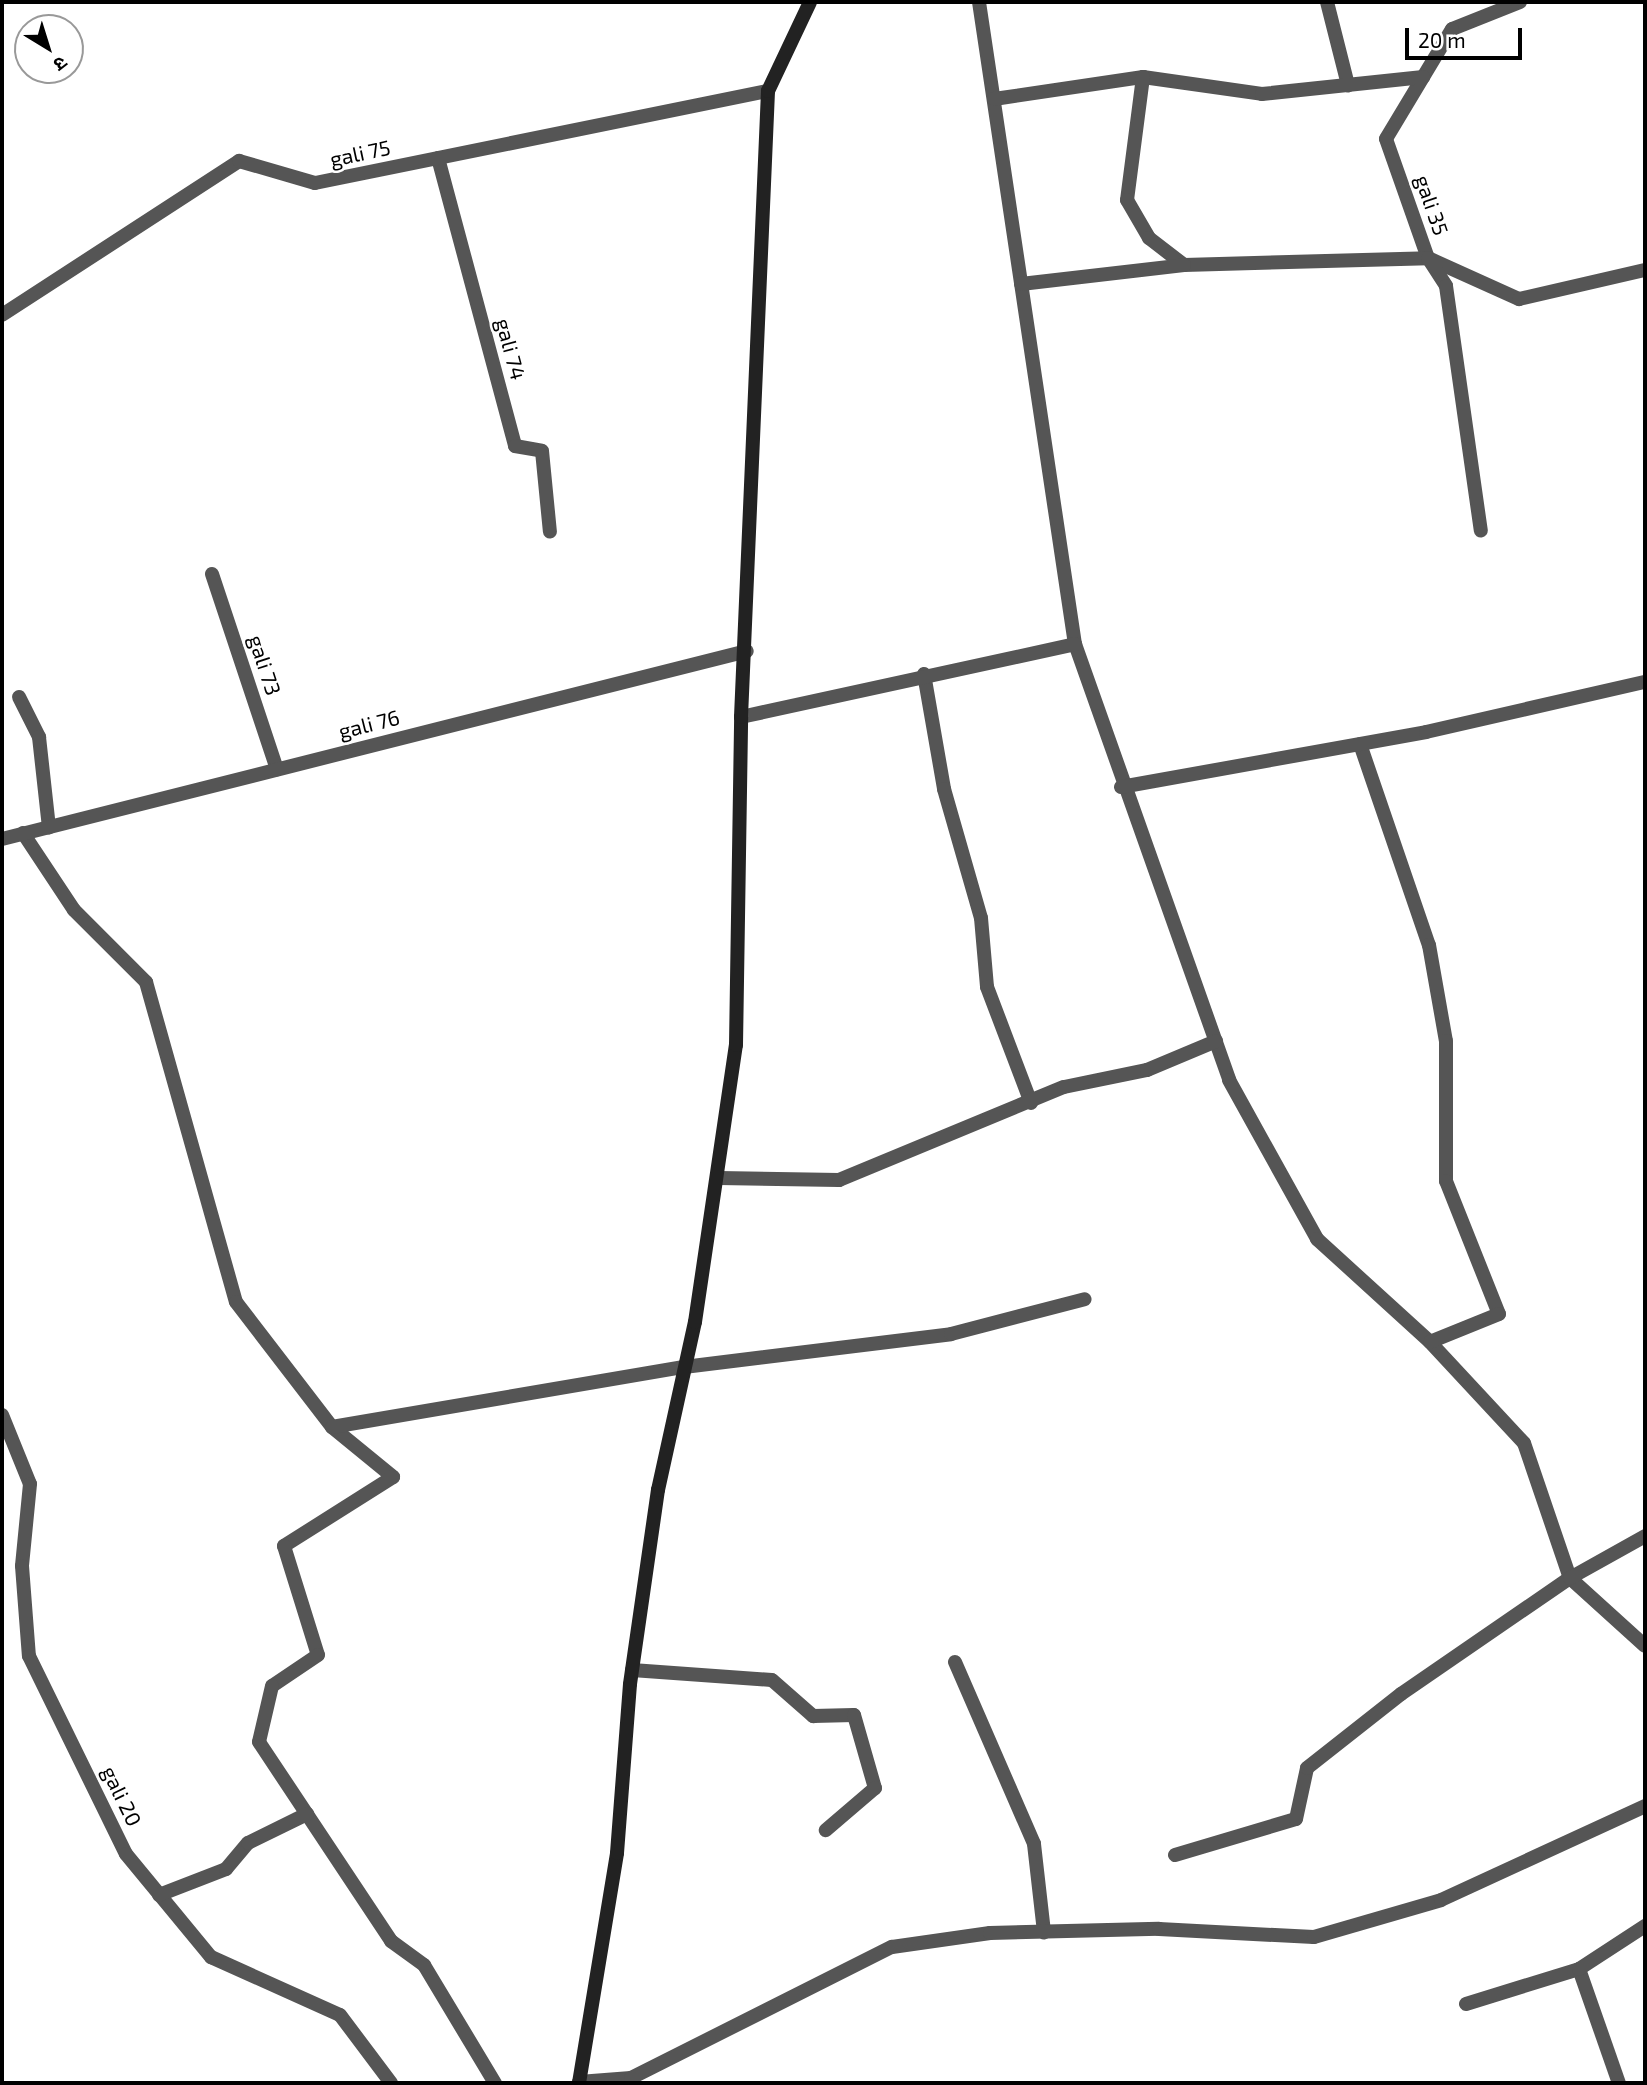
<!DOCTYPE html>
<meta charset="utf-8">
<style>
body{margin:0}
#map{position:relative;width:1647px;height:2085px;overflow:hidden;background:#fff;font-family:"Exo 2","Noto Sans Devanagari",sans-serif}
div>[style]{position:absolute}
.street>*{height:14px;margin:-7px;padding:0 7px;transform-origin:7px;border-radius:7px;background:#555}
.secondary>*{height:14px;margin:-7px;padding:0 7px;transform-origin:7px;border-radius:7px;background:#222}
span{translate:-50% -50%;white-space:nowrap;text-align:center;line-height:1.15;-webkit-text-stroke:5px #fff;paint-order:stroke}
.street-label{font-size:21px;color:#000}
.frame{position:absolute;inset:0;border:4px solid #000;pointer-events:none}
.north{position:absolute;left:14px;top:14px;width:70px;height:70px;box-sizing:border-box;background:#fff;border:2px solid #999;border-radius:50%;rotate:142deg;font-size:19px;font-weight:700;line-height:28px;text-align:center;color:#000}
.north::after{content:'';display:block;margin:auto;width:24px;height:32px;background:#000;clip-path:polygon(50% 0,100% 100%,50% 72%,0 100%)}
.scale{position:absolute;left:1405px;top:28px;width:117px;height:32px;box-sizing:border-box;border:4px solid #000;border-top:0;padding-left:9px;font-size:21px;line-height:24px;white-space:nowrap;color:#000;-webkit-text-stroke:5px #fff;paint-order:stroke}
</style>
<div id="map">
<div class="street">
<i style="left:979px;top:2px;width:649px;rotate:81.5deg"></i>
<i style="left:1075px;top:644px;width:462px;rotate:70.5deg"></i>
<i style="left:1229px;top:1080px;width:182px;rotate:61deg"></i>
<i style="left:1317px;top:1239px;width:153px;rotate:42.3deg"></i>
<i style="left:1430px;top:1342px;width:138px;rotate:47.1deg"></i>
<i style="left:1524px;top:1443px;width:143px;rotate:71.2deg"></i>
<i style="left:1570px;top:1578px;width:101px;rotate:42.2deg"></i>
<i style="left:1327px;top:2px;width:86px;rotate:75.8deg"></i>
<i style="left:1520px;top:2px;width:73px;rotate:158.3deg"></i>
<i style="left:1452px;top:29px;width:128px;rotate:121deg"></i>
<i style="left:1386px;top:139px;width:126px;rotate:70.6deg"></i>
<i style="left:1428px;top:258px;width:100px;rotate:24.3deg"></i>
<i style="left:1519px;top:299px;width:129px;rotate:-13deg"></i>
<i style="left:1143px;top:77px;width:120px;rotate:8.1deg"></i>
<i style="left:1262px;top:94px;width:162px;rotate:-6deg"></i>
<i style="left:994px;top:99px;width:151px;rotate:-8.4deg"></i>
<i style="left:1143px;top:77px;width:124px;rotate:97.4deg"></i>
<i style="left:1127px;top:200px;width:44px;rotate:59.9deg"></i>
<i style="left:1149px;top:238px;width:44px;rotate:37.6deg"></i>
<i style="left:1184px;top:265px;width:244px;rotate:-1.6deg"></i>
<i style="left:1428px;top:258px;width:33px;rotate:57deg"></i>
<i style="left:1446px;top:286px;width:247px;rotate:81.9deg"></i>
<i style="left:438px;top:158px;width:298px;rotate:75deg"></i>
<i style="left:515px;top:446px;width:27px;rotate:10deg"></i>
<i style="left:542px;top:451px;width:81px;rotate:84.4deg"></i>
<i style="left:1021px;top:284px;width:164px;rotate:-6.6deg"></i>
<i style="left:2px;top:315px;width:283px;rotate:-33deg"></i>
<i style="left:239px;top:161px;width:79px;rotate:16.1deg"></i>
<i style="left:315px;top:183px;width:462px;rotate:-11.5deg"></i>
<i style="left:212px;top:574px;width:206px;rotate:71.6deg"></i>
<i style="left:924px;top:674px;width:117px;rotate:80.1deg"></i>
<i style="left:944px;top:789px;width:134px;rotate:74deg"></i>
<i style="left:981px;top:918px;width:69px;rotate:85deg"></i>
<i style="left:987px;top:987px;width:124px;rotate:69.2deg"></i>
<i style="left:19px;top:697px;width:45px;rotate:63.4deg"></i>
<i style="left:39px;top:737px;width:91px;rotate:83.7deg"></i>
<i style="left:741px;top:717px;width:342px;rotate:-12.3deg"></i>
<i style="left:1360px;top:744px;width:213px;rotate:71.1deg"></i>
<i style="left:1429px;top:945px;width:97px;rotate:80deg"></i>
<i style="left:1446px;top:1041px;width:140px;rotate:90deg"></i>
<i style="left:1446px;top:1181px;width:143px;rotate:68.3deg"></i>
<i style="left:1499px;top:1314px;width:74px;rotate:157.9deg"></i>
<i style="left:1121px;top:787px;width:310px;rotate:-10.2deg"></i>
<i style="left:1426px;top:732px;width:225px;rotate:-12.9deg"></i>
<i style="left:23px;top:833px;width:92px;rotate:56.5deg"></i>
<i style="left:74px;top:910px;width:102px;rotate:45deg"></i>
<i style="left:146px;top:982px;width:332px;rotate:74.3deg"></i>
<i style="left:236px;top:1302px;width:158px;rotate:52.5deg"></i>
<i style="left:332px;top:1427px;width:79px;rotate:39.3deg"></i>
<i style="left:393px;top:1477px;width:129px;rotate:147.7deg"></i>
<i style="left:284px;top:1546px;width:114px;rotate:72.7deg"></i>
<i style="left:318px;top:1655px;width:55px;rotate:146deg"></i>
<i style="left:272px;top:1686px;width:57px;rotate:103.1deg"></i>
<i style="left:259px;top:1742px;width:239px;rotate:56.4deg"></i>
<i style="left:391px;top:1941px;width:41px;rotate:36deg"></i>
<i style="left:424px;top:1965px;width:138px;rotate:59deg"></i>
<i style="left:2px;top:839px;width:768px;rotate:-14.16deg"></i>
<i style="left:719px;top:1178px;width:120px;rotate:1deg"></i>
<i style="left:839px;top:1180px;width:243px;rotate:-22.5deg"></i>
<i style="left:1064px;top:1087px;width:85px;rotate:-11.6deg"></i>
<i style="left:1147px;top:1070px;width:75px;rotate:-22.8deg"></i>
<i style="left:2px;top:1415px;width:74px;rotate:67.9deg"></i>
<i style="left:30px;top:1484px;width:82px;rotate:95.6deg"></i>
<i style="left:22px;top:1566px;width:90px;rotate:85.6deg"></i>
<i style="left:29px;top:1656px;width:220px;rotate:63.9deg"></i>
<i style="left:126px;top:1854px;width:134px;rotate:50.5deg"></i>
<i style="left:211px;top:1957px;width:141px;rotate:24.2deg"></i>
<i style="left:340px;top:2015px;width:85px;rotate:53.1deg"></i>
<i style="left:332px;top:1427px;width:357px;rotate:-9.7deg"></i>
<i style="left:684px;top:1367px;width:269px;rotate:-7deg"></i>
<i style="left:951px;top:1334px;width:138px;rotate:-14.6deg"></i>
<i style="left:955px;top:1662px;width:198px;rotate:66.5deg"></i>
<i style="left:1034px;top:1844px;width:89px;rotate:83.5deg"></i>
<i style="left:632px;top:1670px;width:140px;rotate:4.1deg"></i>
<i style="left:772px;top:1680px;width:55px;rotate:41.3deg"></i>
<i style="left:813px;top:1716px;width:41px;rotate:-1.4deg"></i>
<i style="left:854px;top:1715px;width:76px;rotate:74deg"></i>
<i style="left:875px;top:1788px;width:65px;rotate:139.4deg"></i>
<i style="left:1175px;top:1855px;width:126px;rotate:-16.6deg"></i>
<i style="left:1296px;top:1819px;width:52px;rotate:-77.8deg"></i>
<i style="left:1307px;top:1768px;width:120px;rotate:-38.2deg"></i>
<i style="left:1401px;top:1694px;width:205px;rotate:-34.5deg"></i>
<i style="left:1570px;top:1578px;width:86px;rotate:-29.2deg"></i>
<i style="left:159px;top:1895px;width:72px;rotate:-21.2deg"></i>
<i style="left:226px;top:1869px;width:34px;rotate:-50deg"></i>
<i style="left:248px;top:1843px;width:66px;rotate:-26.2deg"></i>
<i style="left:1579px;top:1969px;width:121px;rotate:70.7deg"></i>
<i style="left:1466px;top:2004px;width:118px;rotate:-17.2deg"></i>
<i style="left:1579px;top:1969px;width:79px;rotate:-33.1deg"></i>
<i style="left:579px;top:2082px;width:52px;rotate:-4.4deg"></i>
<i style="left:631px;top:2078px;width:292px;rotate:-26.7deg"></i>
<i style="left:892px;top:1947px;width:99px;rotate:-8.1deg"></i>
<i style="left:990px;top:1933px;width:169px;rotate:-1.4deg"></i>
<i style="left:1159px;top:1929px;width:155px;rotate:3deg"></i>
<i style="left:1314px;top:1937px;width:132px;rotate:-16.2deg"></i>
<i style="left:1441px;top:1900px;width:225px;rotate:-24.7deg"></i>
</div>
<div class="secondary">
<i style="left:579px;top:2083px;width:233px;rotate:-80.6deg"></i>
<i style="left:617px;top:1853px;width:169px;rotate:-85.6deg"></i>
<i style="left:630px;top:1684px;width:196px;rotate:-81.8deg"></i>
<i style="left:658px;top:1490px;width:172px;rotate:-77.6deg"></i>
<i style="left:695px;top:1322px;width:280px;rotate:-81.6deg"></i>
<i style="left:736px;top:1045px;width:328px;rotate:-89.1deg"></i>
<i style="left:741px;top:717px;width:627px;rotate:-87.53deg"></i>
<i style="left:768px;top:91px;width:98px;rotate:-64.7deg"></i>
</div>
<div class="street-label">
<span style="left:360px;top:153px;rotate:-12deg">gali 75</span>
<span style="left:1432px;top:205px;rotate:71deg">gali 35</span>
<span style="left:511px;top:349px;rotate:75deg">gali 74</span>
<span style="left:265px;top:665px;rotate:72deg">gali 73</span>
<span style="left:369px;top:724px;rotate:-14deg">gali 76</span>
<span style="left:122px;top:1796px;rotate:64deg">gali 20</span>
</div>
<div class="frame"></div>
<div class="north">उ</div>
<div class="scale">20 m</div>
</div>
